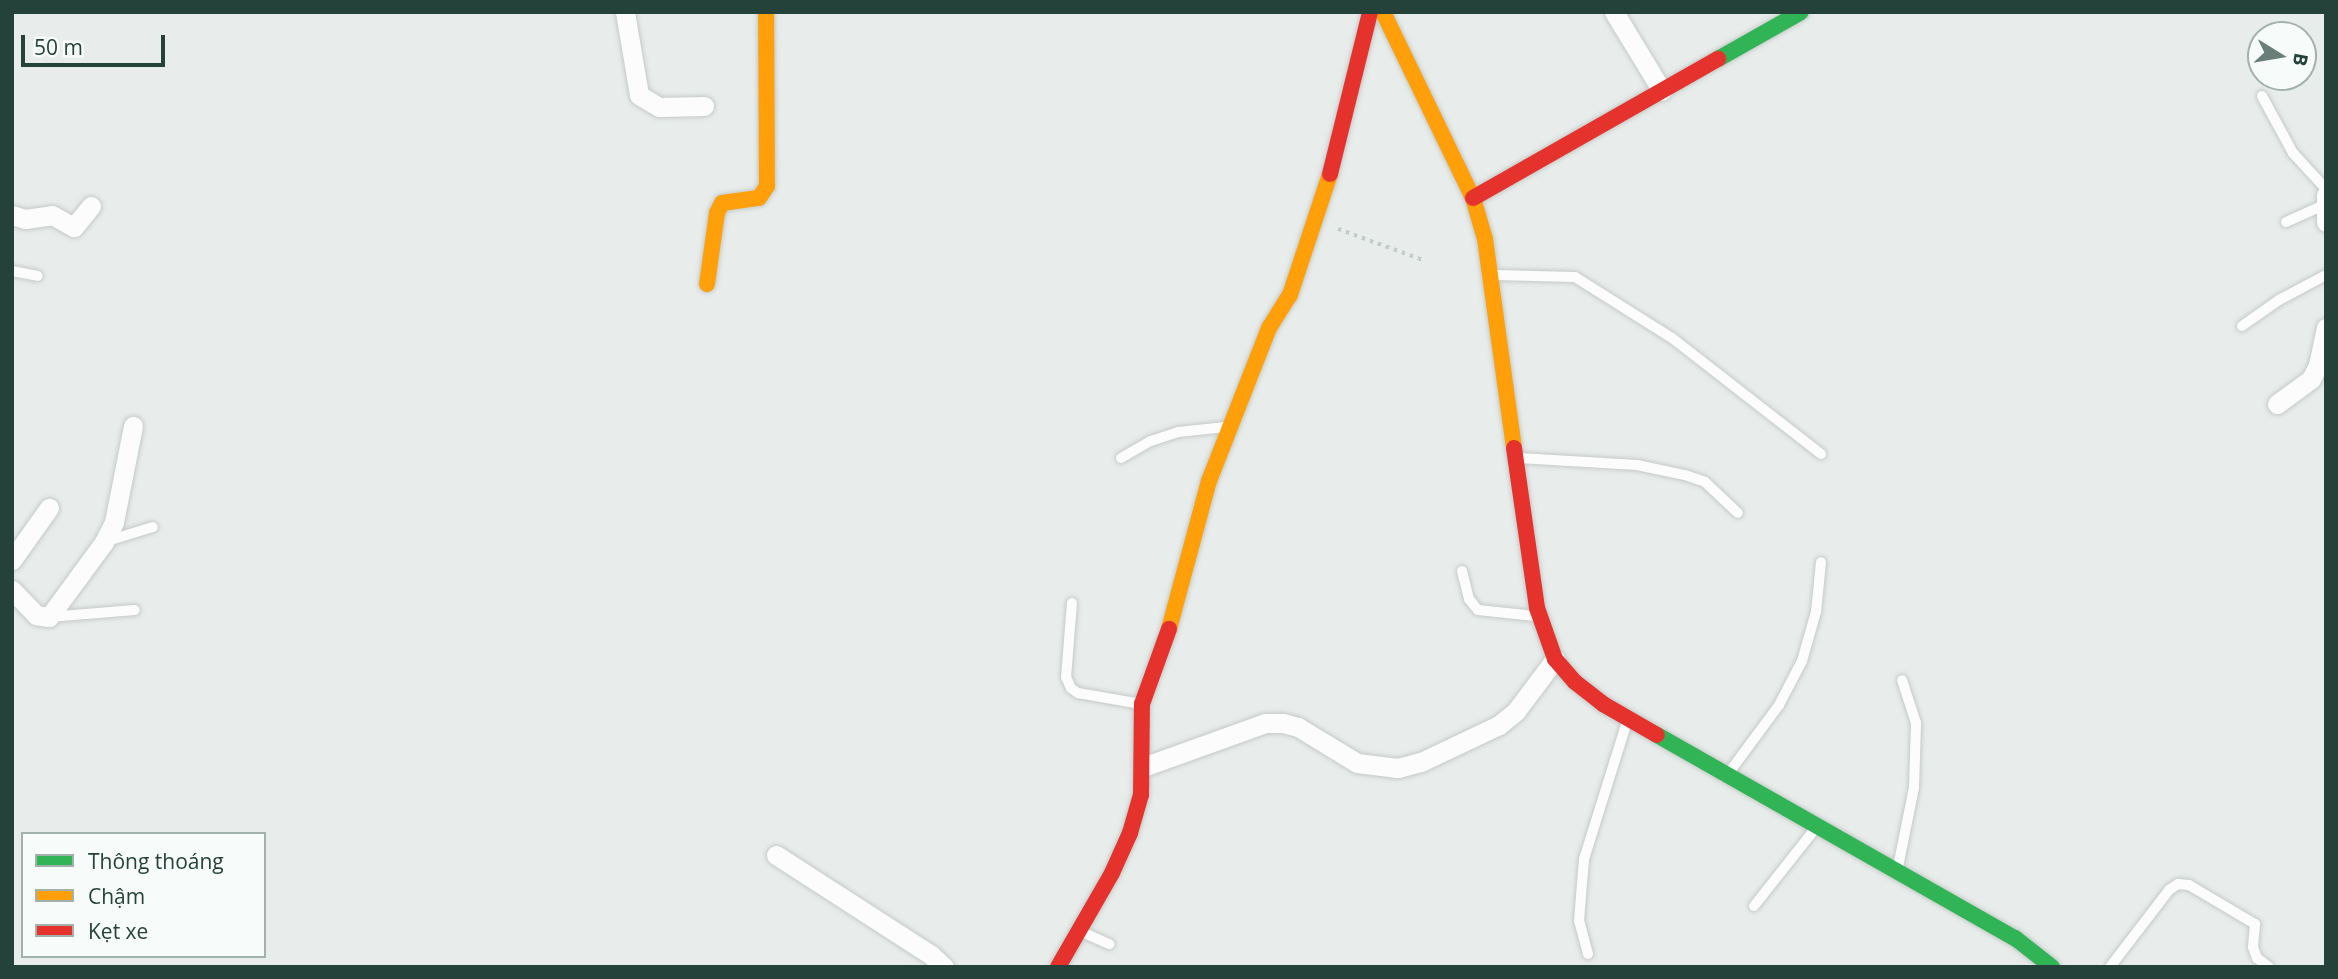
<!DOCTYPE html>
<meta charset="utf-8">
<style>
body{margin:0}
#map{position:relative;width:2338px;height:979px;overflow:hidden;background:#e8edeb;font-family:"Open Sans",sans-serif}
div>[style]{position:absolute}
.path>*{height:3.5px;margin-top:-1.75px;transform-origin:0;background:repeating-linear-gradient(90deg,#c3ccca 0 3.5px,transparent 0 8.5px)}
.roads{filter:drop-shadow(0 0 2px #c5cac8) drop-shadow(0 0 2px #c5cac8)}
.lane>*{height:10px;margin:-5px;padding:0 5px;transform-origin:5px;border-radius:5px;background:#fcfcfc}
.street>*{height:19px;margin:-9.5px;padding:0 9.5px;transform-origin:9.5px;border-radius:9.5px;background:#fcfcfc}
.fast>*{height:16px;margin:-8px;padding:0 8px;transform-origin:8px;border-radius:8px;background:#30b455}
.slow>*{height:16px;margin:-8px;padding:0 8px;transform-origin:8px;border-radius:8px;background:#ff9f0a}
.jam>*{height:16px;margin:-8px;padding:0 8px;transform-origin:8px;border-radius:8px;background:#e5322d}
span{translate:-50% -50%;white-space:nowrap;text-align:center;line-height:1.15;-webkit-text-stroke:5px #f7fbf9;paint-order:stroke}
.frame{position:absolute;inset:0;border:14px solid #24423a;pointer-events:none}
.legend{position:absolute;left:21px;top:832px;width:245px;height:126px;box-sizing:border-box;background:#f7fbf9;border:2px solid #a3b1ad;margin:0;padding:9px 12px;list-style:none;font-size:21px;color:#24423a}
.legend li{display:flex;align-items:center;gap:14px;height:35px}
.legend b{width:35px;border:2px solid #a3b1ad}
.north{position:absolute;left:2247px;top:21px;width:70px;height:70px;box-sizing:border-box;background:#f7fbf9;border:2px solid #a3b1ad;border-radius:50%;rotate:101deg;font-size:19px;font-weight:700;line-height:28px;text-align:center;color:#24423a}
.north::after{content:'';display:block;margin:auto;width:24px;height:32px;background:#697e78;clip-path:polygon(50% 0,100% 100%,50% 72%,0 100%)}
.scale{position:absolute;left:21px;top:35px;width:144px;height:32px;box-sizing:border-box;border:4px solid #24423a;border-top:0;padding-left:9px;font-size:21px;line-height:24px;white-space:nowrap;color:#24423a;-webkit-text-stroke:5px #f7fbf9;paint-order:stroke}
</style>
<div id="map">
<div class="path">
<i style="left:1338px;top:229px;width:90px;rotate:20deg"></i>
</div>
<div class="roads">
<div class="lane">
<i style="left:2262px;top:96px;width:65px;rotate:61.5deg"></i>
<i style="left:2293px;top:153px;width:49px;rotate:47.5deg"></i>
<i style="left:2286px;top:222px;width:42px;rotate:-24.1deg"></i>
<i style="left:12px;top:271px;width:26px;rotate:11deg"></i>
<i style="left:1494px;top:275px;width:81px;rotate:1.4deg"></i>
<i style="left:1575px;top:277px;width:115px;rotate:32.2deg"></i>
<i style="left:1672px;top:338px;width:189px;rotate:37.9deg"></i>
<i style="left:2242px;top:326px;width:45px;rotate:-35.1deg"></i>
<i style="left:2279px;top:300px;width:53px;rotate:-28deg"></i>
<i style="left:1121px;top:458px;width:34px;rotate:-30deg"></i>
<i style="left:1151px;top:441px;width:28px;rotate:-18deg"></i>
<i style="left:1178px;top:432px;width:48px;rotate:-5.9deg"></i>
<i style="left:1519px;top:458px;width:118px;rotate:3.4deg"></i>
<i style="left:1637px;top:465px;width:49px;rotate:11.8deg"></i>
<i style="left:1685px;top:475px;width:21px;rotate:19deg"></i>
<i style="left:1705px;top:482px;width:45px;rotate:43.2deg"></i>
<i style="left:104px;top:542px;width:51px;rotate:-17deg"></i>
<i style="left:1462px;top:571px;width:29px;rotate:76deg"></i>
<i style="left:1469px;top:599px;width:14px;rotate:51deg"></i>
<i style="left:1478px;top:610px;width:57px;rotate:6deg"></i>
<i style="left:1072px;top:603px;width:74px;rotate:94.6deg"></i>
<i style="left:1066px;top:677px;width:12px;rotate:66deg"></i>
<i style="left:1071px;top:688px;width:9px;rotate:36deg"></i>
<i style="left:1078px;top:693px;width:64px;rotate:9.9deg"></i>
<i style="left:49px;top:617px;width:86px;rotate:-4.7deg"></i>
<i style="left:1728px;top:774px;width:86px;rotate:-53.5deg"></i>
<i style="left:1779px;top:705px;width:50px;rotate:-62.4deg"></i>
<i style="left:1802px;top:661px;width:51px;rotate:-74.1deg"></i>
<i style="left:1816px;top:612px;width:50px;rotate:-84.3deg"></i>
<i style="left:1898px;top:867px;width:81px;rotate:-78.6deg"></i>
<i style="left:1914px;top:788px;width:65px;rotate:-88.2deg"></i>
<i style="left:1916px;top:723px;width:45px;rotate:-108deg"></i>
<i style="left:1754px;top:906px;width:98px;rotate:-51.6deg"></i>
<i style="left:1082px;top:932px;width:30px;rotate:24deg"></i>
<i style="left:1588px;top:954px;width:34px;rotate:-105deg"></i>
<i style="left:1579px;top:921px;width:62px;rotate:-85.4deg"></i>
<i style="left:1584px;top:859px;width:144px;rotate:-72.6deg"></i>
<i style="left:2110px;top:967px;width:97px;rotate:-52.5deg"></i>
<i style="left:2169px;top:890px;width:11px;rotate:-34deg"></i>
<i style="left:2178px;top:884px;width:11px;rotate:5deg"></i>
<i style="left:2189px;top:885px;width:77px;rotate:30.6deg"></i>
<i style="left:2255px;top:924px;width:23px;rotate:95deg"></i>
<i style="left:2253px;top:947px;width:12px;rotate:70deg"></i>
<i style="left:2257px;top:958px;width:15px;rotate:37deg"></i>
</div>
<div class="street">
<i style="left:625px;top:12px;width:84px;rotate:80.4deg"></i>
<i style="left:639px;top:95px;width:23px;rotate:31deg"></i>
<i style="left:659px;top:107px;width:45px;rotate:-1.3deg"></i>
<i style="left:1614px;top:12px;width:92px;rotate:58.7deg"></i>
<i style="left:2326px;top:195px;width:27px;rotate:90deg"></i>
<i style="left:12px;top:215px;width:14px;rotate:17deg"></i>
<i style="left:25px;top:219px;width:27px;rotate:-8deg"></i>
<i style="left:52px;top:215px;width:25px;rotate:29deg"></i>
<i style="left:74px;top:227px;width:27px;rotate:-51deg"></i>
<i style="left:2277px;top:404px;width:42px;rotate:-36.3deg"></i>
<i style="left:2311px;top:379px;width:16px;rotate:-63deg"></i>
<i style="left:2318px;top:365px;width:38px;rotate:-78deg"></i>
<i style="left:12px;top:560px;width:64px;rotate:-54.6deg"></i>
<i style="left:12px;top:590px;width:35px;rotate:46deg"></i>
<i style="left:36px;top:615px;width:13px;rotate:9deg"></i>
<i style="left:49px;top:617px;width:93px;rotate:-53.7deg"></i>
<i style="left:104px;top:542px;width:22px;rotate:-63deg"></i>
<i style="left:114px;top:522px;width:98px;rotate:-78.8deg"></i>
<i style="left:1143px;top:767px;width:130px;rotate:-19.8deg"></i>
<i style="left:1265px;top:723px;width:18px"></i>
<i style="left:1283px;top:723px;width:16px;rotate:15deg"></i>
<i style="left:1298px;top:727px;width:69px;rotate:31.4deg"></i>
<i style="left:1357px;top:763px;width:41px;rotate:7deg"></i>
<i style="left:1398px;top:768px;width:24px;rotate:-15deg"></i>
<i style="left:1421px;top:762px;width:86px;rotate:-25.4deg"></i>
<i style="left:1499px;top:725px;width:22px;rotate:-39deg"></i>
<i style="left:1516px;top:711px;width:65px;rotate:-53.1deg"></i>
<i style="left:776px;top:855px;width:184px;rotate:32.8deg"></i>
<i style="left:931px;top:955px;width:18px;rotate:43deg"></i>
</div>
<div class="fast">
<i style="left:1718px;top:59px;width:95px;rotate:-29.5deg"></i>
<i style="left:1657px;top:735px;width:412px;rotate:29.6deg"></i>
<i style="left:2015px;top:938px;width:47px;rotate:38.1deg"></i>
</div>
<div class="slow">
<i style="left:1383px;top:12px;width:207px;rotate:64.2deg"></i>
<i style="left:1473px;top:198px;width:43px;rotate:73.7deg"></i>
<i style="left:1485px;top:239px;width:211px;rotate:82.1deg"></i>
<i style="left:707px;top:284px;width:72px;rotate:-82deg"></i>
<i style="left:717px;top:213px;width:11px;rotate:-63deg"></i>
<i style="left:722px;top:203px;width:37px;rotate:-8deg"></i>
<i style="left:759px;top:198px;width:14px;rotate:-56deg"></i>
<i style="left:767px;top:186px;width:174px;rotate:-90.3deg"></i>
<i style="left:1169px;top:629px;width:153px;rotate:-74.9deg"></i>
<i style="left:1209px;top:481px;width:164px;rotate:-68.6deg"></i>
<i style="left:1269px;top:328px;width:39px;rotate:-58deg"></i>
<i style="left:1290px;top:295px;width:127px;rotate:-71.7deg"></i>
</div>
<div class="jam">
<i style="left:1330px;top:174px;width:167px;rotate:-76.1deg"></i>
<i style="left:1473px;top:198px;width:282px;rotate:-29.6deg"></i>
<i style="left:1514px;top:448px;width:162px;rotate:81.8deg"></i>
<i style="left:1537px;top:608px;width:54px;rotate:70.6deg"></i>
<i style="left:1555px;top:659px;width:30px;rotate:49deg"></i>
<i style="left:1575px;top:682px;width:36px;rotate:38deg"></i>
<i style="left:1603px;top:704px;width:62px;rotate:29.9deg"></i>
<i style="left:1058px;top:967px;width:108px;rotate:-60.1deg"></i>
<i style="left:1112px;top:873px;width:44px;rotate:-65.8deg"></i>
<i style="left:1130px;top:833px;width:40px;rotate:-74deg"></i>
<i style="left:1141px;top:795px;width:91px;rotate:-89.4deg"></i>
<i style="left:1142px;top:704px;width:80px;rotate:-70.2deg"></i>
</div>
</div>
<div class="frame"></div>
<ul class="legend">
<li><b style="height:9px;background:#30b455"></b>Thông thoáng</li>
<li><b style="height:9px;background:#ff9f0a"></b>Chậm</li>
<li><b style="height:9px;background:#e5322d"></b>Kẹt xe</li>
</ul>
<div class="north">B</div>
<div class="scale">50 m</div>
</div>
